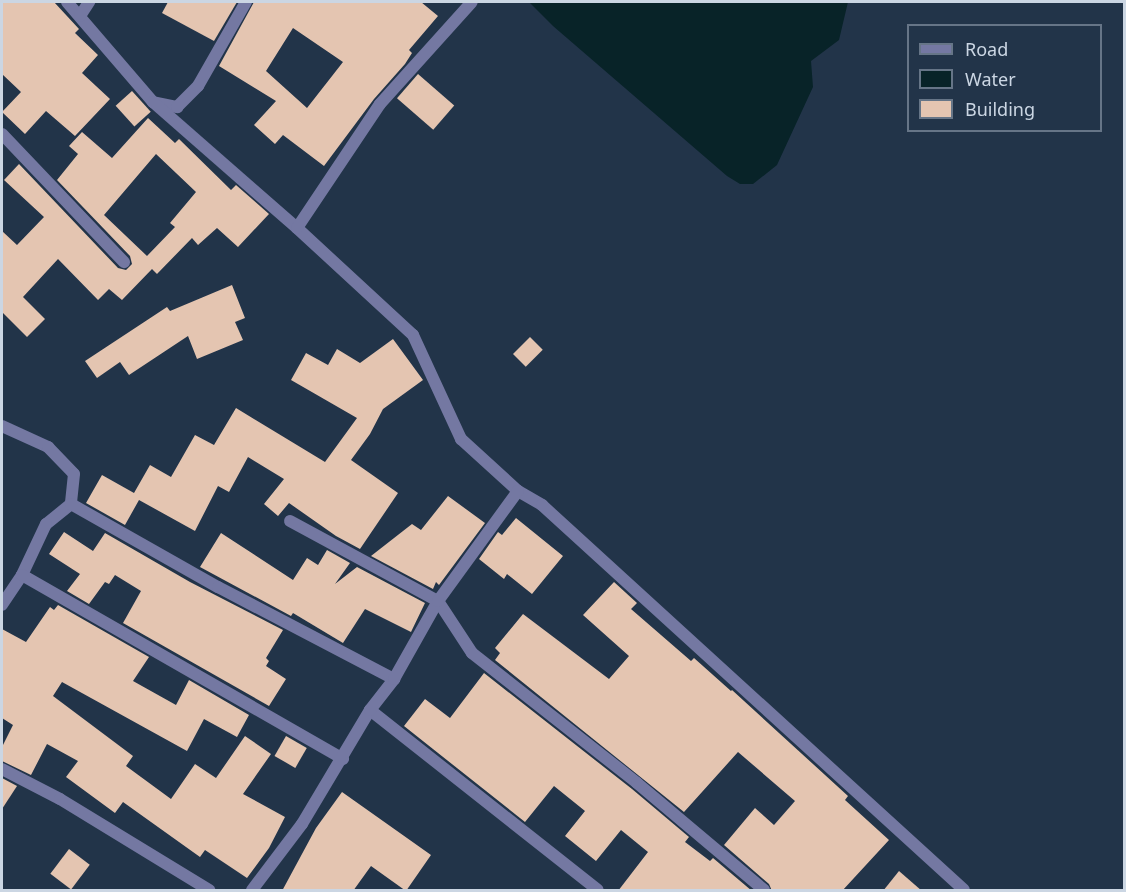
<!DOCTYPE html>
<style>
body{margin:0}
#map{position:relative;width:1126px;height:892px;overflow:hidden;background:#223449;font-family:"Noto Sans",sans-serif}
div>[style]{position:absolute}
.water>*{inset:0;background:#082328}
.building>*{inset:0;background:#e4c5b1;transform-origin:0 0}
.street>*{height:12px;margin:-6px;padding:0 6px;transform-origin:6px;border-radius:6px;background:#7478a2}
span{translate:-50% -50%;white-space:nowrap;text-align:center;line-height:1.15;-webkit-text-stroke:6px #223449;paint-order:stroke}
.frame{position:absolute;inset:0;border:3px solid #cbd6e3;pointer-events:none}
.legend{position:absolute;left:907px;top:24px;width:195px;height:108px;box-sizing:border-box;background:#223449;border:2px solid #667587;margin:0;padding:8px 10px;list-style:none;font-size:18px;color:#cbd6e3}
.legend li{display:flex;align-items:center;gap:12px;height:30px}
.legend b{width:30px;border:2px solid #667587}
</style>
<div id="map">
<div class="water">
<i style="clip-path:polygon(529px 2px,848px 2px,839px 40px,811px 61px,813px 87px,777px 165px,753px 184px,740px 184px,727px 176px,553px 26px)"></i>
</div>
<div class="building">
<i style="clip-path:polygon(2px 2px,54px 2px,79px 29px,75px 33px,98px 55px,82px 73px,110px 99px,75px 136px,46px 111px,25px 134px,2px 112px,21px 92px,2px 74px)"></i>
<i style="clip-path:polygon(168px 2px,237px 2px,214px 41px,162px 13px)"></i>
<i style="clip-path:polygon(evenodd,254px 2px,421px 2px,438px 16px,409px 50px,412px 53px,405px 64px,374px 99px,324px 166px,283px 135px,275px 144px,254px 125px,276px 101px,219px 66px,254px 2px,293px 28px,343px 62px,307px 108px,266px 71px,293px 28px)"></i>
<i style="left:418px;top:74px;width:48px;height:32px;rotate:41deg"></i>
<i style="left:132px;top:91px;width:28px;height:22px;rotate:48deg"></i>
<i style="clip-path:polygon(evenodd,148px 118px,175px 143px,179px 139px,231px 190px,236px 185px,269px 214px,238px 247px,217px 228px,198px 245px,192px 238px,157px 274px,152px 269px,122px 300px,109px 289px,98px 300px,58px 259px,23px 297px,45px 319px,27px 337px,2px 312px,2px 231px,17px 245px,44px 217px,4px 180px,19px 164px,118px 268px,126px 270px,132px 264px,130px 256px,57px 180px,78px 154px,69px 146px,82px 132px,112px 158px,148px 118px,156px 154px,196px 192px,170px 223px,175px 227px,147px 256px,104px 215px,156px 154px)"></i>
<i style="clip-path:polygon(232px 285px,245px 318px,235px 322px,243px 340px,197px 359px,188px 336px,129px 375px,120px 362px,97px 378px,85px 361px,167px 307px,170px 311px)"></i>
<i style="left:530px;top:337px;width:18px;height:24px;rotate:45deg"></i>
<i style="clip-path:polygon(393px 339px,423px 380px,383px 409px,370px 434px,351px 460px,398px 493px,360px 549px,336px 536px,289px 503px,278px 516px,264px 504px,284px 479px,248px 457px,229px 492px,218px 486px,195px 531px,139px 500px,125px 525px,86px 503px,102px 475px,134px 493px,150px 465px,171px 477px,195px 435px,214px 445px,236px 408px,325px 462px,357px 418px,291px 380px,306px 353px,328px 365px,337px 349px,360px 363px)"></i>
<i style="clip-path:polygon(448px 496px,485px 523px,439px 585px,436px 582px,433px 589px,371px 556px,412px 524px,421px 530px)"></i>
<i style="clip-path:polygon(516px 518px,563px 556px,532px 594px,507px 574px,504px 579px,479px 559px,498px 532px,502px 535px)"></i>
<i style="clip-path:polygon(64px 532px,93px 551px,105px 533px,190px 582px,283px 630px,266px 658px,269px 661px,266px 666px,286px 679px,269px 706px,123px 623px,141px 591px,115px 575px,109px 584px,105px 582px,89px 604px,67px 591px,80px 574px,49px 554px)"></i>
<i style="clip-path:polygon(221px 533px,293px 580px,307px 558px,318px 565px,327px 550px,350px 563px,335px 584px,357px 567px,425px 603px,411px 632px,365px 609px,343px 643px,293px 613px,291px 616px,200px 567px)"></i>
<i style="clip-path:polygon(614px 582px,637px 603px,631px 609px,691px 661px,694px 658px,731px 691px,732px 690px,848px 796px,845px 800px,889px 840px,842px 891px,772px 891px,769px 884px,724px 845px,755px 808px,774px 825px,795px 801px,738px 752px,684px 812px,495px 660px,500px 653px,495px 648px,523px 614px,609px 679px,629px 656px,583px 615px)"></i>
<i style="clip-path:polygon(58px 605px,149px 657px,133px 681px,176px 705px,189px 680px,249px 715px,237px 737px,204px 719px,187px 751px,62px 682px,53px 696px,133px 756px,126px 766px,171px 799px,195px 764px,216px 778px,245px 736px,271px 754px,243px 794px,285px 817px,269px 848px,247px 878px,205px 850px,200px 857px,123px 802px,115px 813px,66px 777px,78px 761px,47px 744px,31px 775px,2px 761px,2px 747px,13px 725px,2px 718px,2px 629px,26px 642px,50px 607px,54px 610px)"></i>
<i style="clip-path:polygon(484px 673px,632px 789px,689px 837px,685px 842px,710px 861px,713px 858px,752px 891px,618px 891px,648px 852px,621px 830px,596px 861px,565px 836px,585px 811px,554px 786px,525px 822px,404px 726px,425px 699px,450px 718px)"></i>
<i style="left:286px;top:736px;width:24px;height:23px;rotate:30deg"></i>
<i style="clip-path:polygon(2px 778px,17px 786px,2px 809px)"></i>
<i style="clip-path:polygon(342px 792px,431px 855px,406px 891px,371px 866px,353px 891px,282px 891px,316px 828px)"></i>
<i style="left:69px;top:849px;width:26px;height:31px;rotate:37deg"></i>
<i style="clip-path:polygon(899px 871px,922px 891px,883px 891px)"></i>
</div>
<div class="street">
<i style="left:67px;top:2px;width:132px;rotate:49.3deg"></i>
<i style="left:153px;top:102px;width:25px;rotate:12deg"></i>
<i style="left:177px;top:107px;width:30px;rotate:-45deg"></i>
<i style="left:198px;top:86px;width:97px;rotate:-60.3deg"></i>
<i style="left:80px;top:16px;width:17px;rotate:-57deg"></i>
<i style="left:153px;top:102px;width:191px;rotate:41.2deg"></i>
<i style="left:297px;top:228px;width:158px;rotate:42.7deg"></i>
<i style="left:413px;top:335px;width:115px;rotate:65.2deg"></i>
<i style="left:461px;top:439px;width:77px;rotate:42.4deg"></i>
<i style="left:518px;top:491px;width:28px;rotate:30deg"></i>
<i style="left:542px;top:505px;width:571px;rotate:42.37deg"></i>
<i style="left:2px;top:134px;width:177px;rotate:46.4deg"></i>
<i style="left:297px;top:228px;width:149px;rotate:-56.2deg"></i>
<i style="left:380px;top:104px;width:137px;rotate:-48deg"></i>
<i style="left:2px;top:426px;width:51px;rotate:24.5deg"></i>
<i style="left:48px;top:447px;width:37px;rotate:46deg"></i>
<i style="left:74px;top:474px;width:30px;rotate:96deg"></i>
<i style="left:71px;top:504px;width:32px;rotate:141deg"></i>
<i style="left:46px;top:524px;width:56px;rotate:115.2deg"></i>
<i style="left:22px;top:575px;width:36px;rotate:124deg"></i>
<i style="left:71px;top:504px;width:169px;rotate:29.5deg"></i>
<i style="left:218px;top:587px;width:199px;rotate:27.6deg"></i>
<i style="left:290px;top:521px;width:168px;rotate:28.4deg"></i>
<i style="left:438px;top:601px;width:62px;rotate:56.8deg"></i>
<i style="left:472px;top:653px;width:210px;rotate:38.2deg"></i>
<i style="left:637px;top:783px;width:166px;rotate:40.1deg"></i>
<i style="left:22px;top:575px;width:370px;rotate:29.8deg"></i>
<i style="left:370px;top:710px;width:290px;rotate:38.3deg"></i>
<i style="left:2px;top:769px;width:65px;rotate:27.3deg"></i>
<i style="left:60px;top:799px;width:175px;rotate:31.4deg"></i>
<i style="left:252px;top:890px;width:83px;rotate:-52.9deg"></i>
<i style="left:302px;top:824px;width:133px;rotate:-59.2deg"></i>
<i style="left:370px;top:710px;width:39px;rotate:-52deg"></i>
<i style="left:394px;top:679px;width:90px;rotate:-60.6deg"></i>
<i style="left:438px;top:601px;width:136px;rotate:-54deg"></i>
</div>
<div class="frame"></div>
<ul class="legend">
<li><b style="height:8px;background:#7478a2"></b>Road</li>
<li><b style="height:16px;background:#082328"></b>Water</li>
<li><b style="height:16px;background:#e4c5b1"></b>Building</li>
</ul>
</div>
